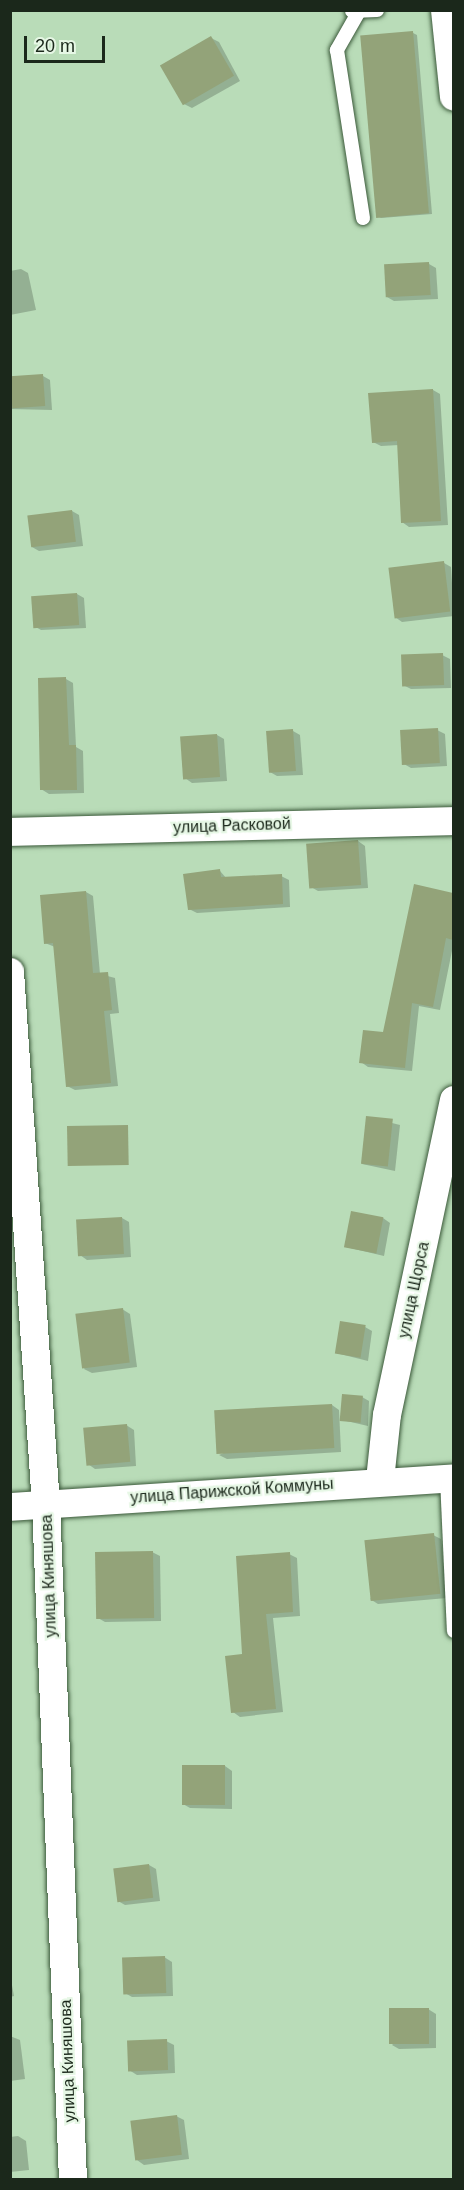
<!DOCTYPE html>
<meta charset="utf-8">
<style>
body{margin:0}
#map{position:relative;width:464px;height:2190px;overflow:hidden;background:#b9dcb8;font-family:Arial,sans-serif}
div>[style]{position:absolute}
.shadow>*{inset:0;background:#0003}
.building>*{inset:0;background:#93a379;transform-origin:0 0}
.roads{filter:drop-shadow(0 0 2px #3b593a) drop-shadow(0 0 2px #3b593a)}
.lane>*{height:14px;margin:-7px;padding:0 7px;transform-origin:7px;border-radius:7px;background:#fff}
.street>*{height:28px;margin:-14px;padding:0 14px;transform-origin:14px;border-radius:14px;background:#fff}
span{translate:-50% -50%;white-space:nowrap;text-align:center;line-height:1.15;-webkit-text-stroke:4.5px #e6f7e5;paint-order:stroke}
.street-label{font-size:16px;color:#1b281b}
.frame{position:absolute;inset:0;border:12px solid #1b281b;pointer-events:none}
.scale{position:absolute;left:24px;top:36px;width:81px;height:27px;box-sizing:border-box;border:3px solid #1b281b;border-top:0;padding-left:8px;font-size:18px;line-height:21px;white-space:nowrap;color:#1b281b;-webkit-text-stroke:4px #e6f7e5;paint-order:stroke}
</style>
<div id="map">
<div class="shadow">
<i style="clip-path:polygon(413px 33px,417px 35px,432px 214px,381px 218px,377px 216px)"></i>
<i style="clip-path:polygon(211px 38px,219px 42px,240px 81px,192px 108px,184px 104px)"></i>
<i style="clip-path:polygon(429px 264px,436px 268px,438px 299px,394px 301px,387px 297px)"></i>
<i style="clip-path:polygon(21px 269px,28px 273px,36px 310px,10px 315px,10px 271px)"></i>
<i style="clip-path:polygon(43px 376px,50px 380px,52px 410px,10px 409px,10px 378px)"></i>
<i style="clip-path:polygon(433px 390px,440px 394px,448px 525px,409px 527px,402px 522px,399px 445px,381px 446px,373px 442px,370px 394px)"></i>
<i style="clip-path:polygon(72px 511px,79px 515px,83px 546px,39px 551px,32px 547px)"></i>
<i style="clip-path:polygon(444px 563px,451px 567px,454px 616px,402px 622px,395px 617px)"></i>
<i style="clip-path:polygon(77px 594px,84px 598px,86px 628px,41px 630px,34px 626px)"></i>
<i style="clip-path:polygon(442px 655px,450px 659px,451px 688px,411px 689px,403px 685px)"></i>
<i style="clip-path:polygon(66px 679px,73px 683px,76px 747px,83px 751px,84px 793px,49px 794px,41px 789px)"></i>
<i style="clip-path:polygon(437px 730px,445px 734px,447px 766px,411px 768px,404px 764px)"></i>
<i style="clip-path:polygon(293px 731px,300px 735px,303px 775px,277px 776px,270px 772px)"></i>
<i style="clip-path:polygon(217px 735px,224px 739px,227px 781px,192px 783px,185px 778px,182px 738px)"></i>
<i style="clip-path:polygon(358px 841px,365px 846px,368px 888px,318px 891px,311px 887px)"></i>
<i style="clip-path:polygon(220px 871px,227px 879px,281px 876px,289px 880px,290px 907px,197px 913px,189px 909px)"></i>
<i style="clip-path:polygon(415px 886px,454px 894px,454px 941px,440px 1010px,419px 1006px,412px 1071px,368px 1067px,361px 1062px,384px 1033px)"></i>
<i style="clip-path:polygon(86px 892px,93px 896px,100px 974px,115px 978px,119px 1013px,110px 1014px,118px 1086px,75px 1090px,67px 1086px,55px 947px,45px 943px)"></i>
<i style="clip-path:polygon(368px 1117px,400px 1125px,395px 1171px,362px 1164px)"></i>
<i style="clip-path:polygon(122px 1218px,129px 1222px,131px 1257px,87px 1260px,80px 1255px)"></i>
<i style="clip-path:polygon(383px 1218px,390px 1223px,384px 1256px,346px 1247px)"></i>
<i style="clip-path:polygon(122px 1309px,130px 1314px,137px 1367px,92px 1373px,84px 1369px)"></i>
<i style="clip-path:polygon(365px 1327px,372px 1331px,368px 1361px,336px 1353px)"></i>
<i style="clip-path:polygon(362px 1397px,369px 1401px,368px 1426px,342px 1420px)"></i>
<i style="clip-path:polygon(332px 1405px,339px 1410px,341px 1452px,227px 1459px,219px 1455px)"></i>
<i style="clip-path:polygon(126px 1425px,134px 1430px,136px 1466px,95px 1469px,88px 1464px)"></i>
<i style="clip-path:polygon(433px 1535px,441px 1539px,447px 1598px,378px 1604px,370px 1599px)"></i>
<i style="clip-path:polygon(152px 1552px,160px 1556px,161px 1621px,105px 1622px,98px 1618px)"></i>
<i style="clip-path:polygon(289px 1554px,297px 1558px,300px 1616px,273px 1618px,283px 1712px,240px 1717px,233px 1712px,244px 1655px)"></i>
<i style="clip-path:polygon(225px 1766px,232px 1771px,232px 1809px,190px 1808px,183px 1804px)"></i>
<i style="clip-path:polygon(149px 1865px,156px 1869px,160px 1901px,125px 1905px,118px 1901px,114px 1869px)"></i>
<i style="clip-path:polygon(164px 1957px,172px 1962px,173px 1996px,132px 1997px,125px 1993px)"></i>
<i style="clip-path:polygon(10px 1975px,14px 1996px,10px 1997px)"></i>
<i style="clip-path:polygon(428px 2009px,436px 2014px,436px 2048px,399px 2049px,392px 2045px)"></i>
<i style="clip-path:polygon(10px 2036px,20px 2040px,25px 2079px,10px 2081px)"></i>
<i style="clip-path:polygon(166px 2041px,174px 2045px,175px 2073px,137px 2075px,129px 2070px)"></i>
<i style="clip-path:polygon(176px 2116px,184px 2120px,189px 2159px,144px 2165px,137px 2160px)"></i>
<i style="clip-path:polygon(18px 2136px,26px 2141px,29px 2170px,10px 2172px,10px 2137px)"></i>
</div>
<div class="building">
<i style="left:413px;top:31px;width:183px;height:53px;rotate:85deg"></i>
<i style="left:211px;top:36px;width:46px;height:59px;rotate:60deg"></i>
<i style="left:429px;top:262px;width:33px;height:45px;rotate:87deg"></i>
<i style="left:43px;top:374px;width:32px;height:33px;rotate:86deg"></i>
<i style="clip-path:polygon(433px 389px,441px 521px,401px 523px,397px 441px,372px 443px,368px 393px)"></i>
<i style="left:72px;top:510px;width:32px;height:45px;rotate:83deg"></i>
<i style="left:444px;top:561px;width:51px;height:56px;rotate:83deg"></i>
<i style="left:77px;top:593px;width:32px;height:46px;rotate:86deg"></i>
<i style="left:443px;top:653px;width:32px;height:42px;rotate:88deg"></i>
<i style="clip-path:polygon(66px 677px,69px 745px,76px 745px,77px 790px,40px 790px,38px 678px)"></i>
<i style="left:438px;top:728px;width:35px;height:38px;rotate:87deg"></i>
<i style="left:293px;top:729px;width:42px;height:27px;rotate:86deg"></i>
<i style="left:217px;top:734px;width:43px;height:37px;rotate:86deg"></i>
<i style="left:358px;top:840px;width:45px;height:52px;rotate:86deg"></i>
<i style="clip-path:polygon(220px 869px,221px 877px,282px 874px,283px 904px,188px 910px,183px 874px)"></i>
<i style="clip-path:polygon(414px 884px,453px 893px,453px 940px,446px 938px,433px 1007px,412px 1003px,405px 1068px,359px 1063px,363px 1030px,383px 1032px)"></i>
<i style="clip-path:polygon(86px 891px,93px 973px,108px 972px,112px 1010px,104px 1011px,111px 1083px,66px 1087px,53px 943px,44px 944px,40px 895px)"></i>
<i style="left:366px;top:1116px;width:27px;height:48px;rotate:6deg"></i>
<i style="left:128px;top:1125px;width:40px;height:61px;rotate:89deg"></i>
<i style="left:351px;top:1211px;width:33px;height:37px;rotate:11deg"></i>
<i style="left:122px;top:1217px;width:37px;height:46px;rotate:87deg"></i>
<i style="left:123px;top:1308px;width:55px;height:48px;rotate:83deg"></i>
<i style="left:340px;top:1321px;width:26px;height:33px;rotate:9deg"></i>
<i style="left:342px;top:1394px;width:21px;height:27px;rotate:5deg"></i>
<i style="left:332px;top:1404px;width:44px;height:118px;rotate:87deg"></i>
<i style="left:127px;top:1424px;width:38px;height:44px;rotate:85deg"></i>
<i style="left:434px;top:1533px;width:61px;height:70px;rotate:84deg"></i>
<i style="left:153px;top:1551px;width:67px;height:58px;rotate:89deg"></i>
<i style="clip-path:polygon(290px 1552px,293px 1612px,266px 1614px,276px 1709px,231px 1713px,225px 1656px,242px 1654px,236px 1556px)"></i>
<i style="left:182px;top:1765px;width:43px;height:40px"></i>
<i style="left:149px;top:1864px;width:34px;height:36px;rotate:83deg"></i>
<i style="left:165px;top:1956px;width:37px;height:43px;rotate:88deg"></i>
<i style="left:429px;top:2008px;width:36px;height:40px;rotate:90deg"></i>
<i style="left:167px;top:2039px;width:31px;height:40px;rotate:88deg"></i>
<i style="left:177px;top:2115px;width:40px;height:47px;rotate:83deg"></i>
</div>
<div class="roads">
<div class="lane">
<i style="left:352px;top:11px;width:25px;rotate:-2deg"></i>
<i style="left:358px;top:13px;width:43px;rotate:119.6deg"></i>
<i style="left:337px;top:50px;width:170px;rotate:81.2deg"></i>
<i style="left:447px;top:1479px;width:152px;rotate:87.4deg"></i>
</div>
<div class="street">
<i style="left:445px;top:10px;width:87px;rotate:84.1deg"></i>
<i style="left:10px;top:832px;width:444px;rotate:-1.4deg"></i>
<i style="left:10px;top:972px;width:534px;rotate:86.14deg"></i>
<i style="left:46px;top:1505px;width:676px;rotate:87.71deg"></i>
<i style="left:380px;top:1480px;width:65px;rotate:-83.9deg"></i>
<i style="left:387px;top:1415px;width:322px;rotate:-78deg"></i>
<i style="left:10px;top:1507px;width:445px;rotate:-3.7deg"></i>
</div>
</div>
<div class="street-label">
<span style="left:232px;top:826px;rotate:-2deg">улица Расковой</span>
<span style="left:414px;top:1290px;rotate:-78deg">улица Щорса</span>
<span style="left:232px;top:1491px;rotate:-4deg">улица Парижской Коммуны</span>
<span style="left:49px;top:1576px;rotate:-92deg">улица Киняшова</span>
<span style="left:68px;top:2061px;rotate:-92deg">улица Киняшова</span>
</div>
<div class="frame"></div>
<div class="scale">20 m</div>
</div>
